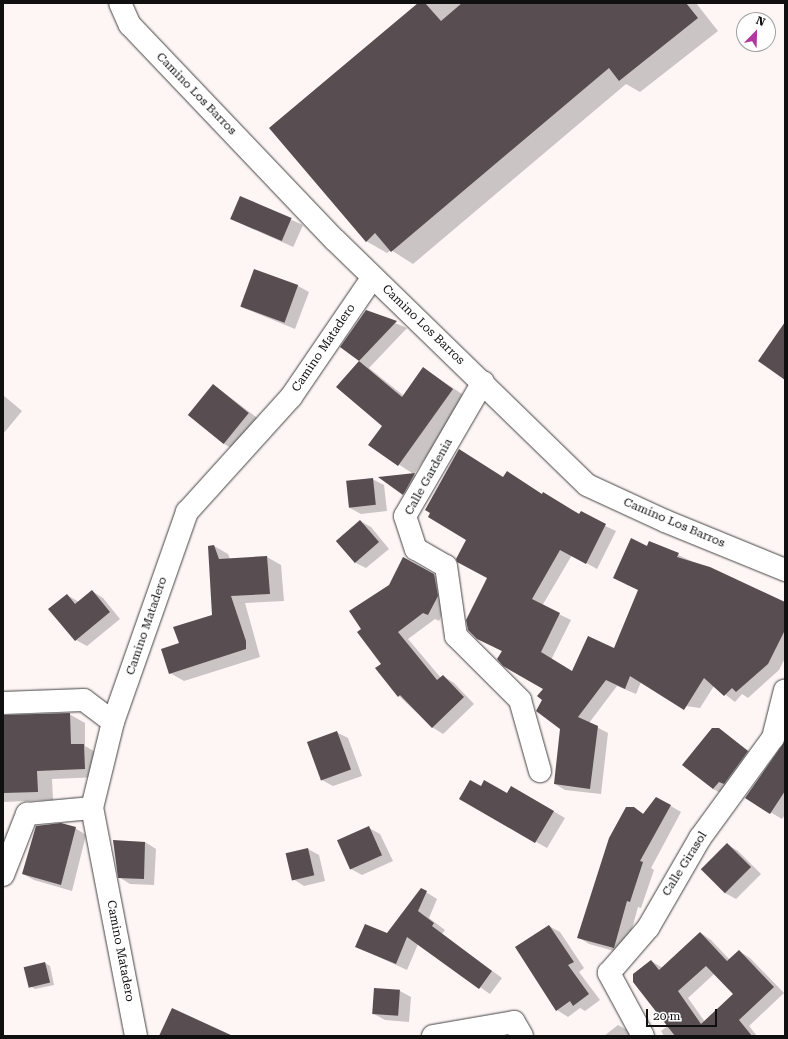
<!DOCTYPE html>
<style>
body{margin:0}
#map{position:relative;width:788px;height:1039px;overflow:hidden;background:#fef5f5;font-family:"Roboto Serif",serif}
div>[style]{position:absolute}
.shadow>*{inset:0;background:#0003;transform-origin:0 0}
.building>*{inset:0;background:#584e52;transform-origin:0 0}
.roads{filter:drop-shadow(0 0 1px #434343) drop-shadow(0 0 1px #434343)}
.minor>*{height:22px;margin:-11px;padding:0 11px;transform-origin:11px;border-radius:11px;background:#fff}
span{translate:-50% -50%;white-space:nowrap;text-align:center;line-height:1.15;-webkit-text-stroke:4px #fff;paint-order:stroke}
.street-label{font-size:12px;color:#101010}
.frame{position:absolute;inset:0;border:4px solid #101010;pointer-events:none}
.north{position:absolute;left:736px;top:12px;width:40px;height:40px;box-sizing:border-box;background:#fff;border:1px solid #9f9f9f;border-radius:50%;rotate:23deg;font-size:11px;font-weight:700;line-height:16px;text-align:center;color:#101010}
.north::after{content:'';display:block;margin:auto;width:14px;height:18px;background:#b1389d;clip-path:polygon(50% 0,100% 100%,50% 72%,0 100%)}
.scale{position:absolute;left:646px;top:1009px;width:71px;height:18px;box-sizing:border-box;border:2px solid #101010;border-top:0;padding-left:5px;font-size:12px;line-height:14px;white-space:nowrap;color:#101010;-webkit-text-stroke:3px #fff;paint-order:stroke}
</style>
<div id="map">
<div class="shadow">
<i style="clip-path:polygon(419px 3px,696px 3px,718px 31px,640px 92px,626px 84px,413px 264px,391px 250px,387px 253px,366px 241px)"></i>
<i style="left:240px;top:197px;width:69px;height:24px;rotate:24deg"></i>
<i style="clip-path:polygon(298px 286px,309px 292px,295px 329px,241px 307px)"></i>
<i style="clip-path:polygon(366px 311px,407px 328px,369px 368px,404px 396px,423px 368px,468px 398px,414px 474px,431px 484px,420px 503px,381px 478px,415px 475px,369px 445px,383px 426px,338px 387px,360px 361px,342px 347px)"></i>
<i style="clip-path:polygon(214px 385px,260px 420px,235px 450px,224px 444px)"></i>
<i style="clip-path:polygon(3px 395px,22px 411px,3px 434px)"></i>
<i style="clip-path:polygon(503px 478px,616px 531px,597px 569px,572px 555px,542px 606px,571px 620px,551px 660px,573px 673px,615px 649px,639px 590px,625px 584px,649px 542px,785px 603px,785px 658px,779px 670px,748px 698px,742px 694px,735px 702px,714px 686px,700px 708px,679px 705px,641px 682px,636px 694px,617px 686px,589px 723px,608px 733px,601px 794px,565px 790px,555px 784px,561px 729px,543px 700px,545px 689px,503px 652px,478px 638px)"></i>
<i style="clip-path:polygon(372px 479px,384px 485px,387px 511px,361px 514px,350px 508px)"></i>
<i style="clip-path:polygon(360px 521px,371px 527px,389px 549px,366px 568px,354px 562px)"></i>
<i style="clip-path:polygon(214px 546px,228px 554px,230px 559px,267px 557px,281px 565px,284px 601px,245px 603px,260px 657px,184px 681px,170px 673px,180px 644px,213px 615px)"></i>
<i style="clip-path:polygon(434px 575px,445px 581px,448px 602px,439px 621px,435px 619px,408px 639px,441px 678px,443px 676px,454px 683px,474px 704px,443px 734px,432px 727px,399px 696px,376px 669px,382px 664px,358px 633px)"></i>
<i style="clip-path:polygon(92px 591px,103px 598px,120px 619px,87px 646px,76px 640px,67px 595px,79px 602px)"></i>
<i style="clip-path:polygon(69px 714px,85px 723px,85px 746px,99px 754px,100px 777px,52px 779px,53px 800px,3px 802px,3px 716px)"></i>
<i style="clip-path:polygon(719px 729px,758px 758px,724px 795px,713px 789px)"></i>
<i style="clip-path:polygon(336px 732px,348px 738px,362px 776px,333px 786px,322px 780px)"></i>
<i style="clip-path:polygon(785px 759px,785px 815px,782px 819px,746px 798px)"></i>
<i style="clip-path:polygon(512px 787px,565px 818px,547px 848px,460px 799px,481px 788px,508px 795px)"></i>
<i style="clip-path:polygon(657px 798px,681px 812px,651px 868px,654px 870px,641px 908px,638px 907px,625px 954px,589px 944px,578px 937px,634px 808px,644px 814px)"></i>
<i style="clip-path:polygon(75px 828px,86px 835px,72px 891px,34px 880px,23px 874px)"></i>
<i style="clip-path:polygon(369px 828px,380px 834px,393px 861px,362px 875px,351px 869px)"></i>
<i style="clip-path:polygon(115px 841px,145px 842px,156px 849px,154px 885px,130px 884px,119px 877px)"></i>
<i style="clip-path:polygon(727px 844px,738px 851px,761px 874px,736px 899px,725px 893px)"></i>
<i style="clip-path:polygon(308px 849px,319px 855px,325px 881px,304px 886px,293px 879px)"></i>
<i style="clip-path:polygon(421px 889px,437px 899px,429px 918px,445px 930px,442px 934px,502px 978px,490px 994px,418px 944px,407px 970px,357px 947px,387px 934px)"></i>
<i style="clip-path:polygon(549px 926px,560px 932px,584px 968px,579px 972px,600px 1000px,585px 1011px,580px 1008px,568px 1017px,557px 1010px,516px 948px)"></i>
<i style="clip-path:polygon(evenodd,701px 933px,711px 940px,730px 960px,739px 951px,750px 958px,784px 993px,749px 1026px,757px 1036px,664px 1036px,661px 1031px,668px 1026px,651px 961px,663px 968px,701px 933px,714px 974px,734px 994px,705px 1022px,688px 998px,714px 974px)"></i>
<i style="clip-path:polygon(45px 963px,50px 966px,54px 985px,35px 989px,30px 986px)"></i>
<i style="clip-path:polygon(400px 991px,411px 997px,409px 1022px,385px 1020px,374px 1014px)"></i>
<i style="clip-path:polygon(618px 1025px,629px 1031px,633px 1036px,604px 1036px)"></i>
</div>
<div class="building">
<i style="clip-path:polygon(418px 3px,425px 3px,441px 21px,462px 3px,686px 3px,698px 18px,619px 81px,609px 68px,391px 252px,375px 233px,366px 242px,269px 128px)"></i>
<i style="left:240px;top:196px;width:56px;height:25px;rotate:23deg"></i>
<i style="left:254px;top:269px;width:47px;height:40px;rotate:20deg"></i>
<i style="clip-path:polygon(366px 310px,397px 321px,359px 361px,340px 347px)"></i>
<i style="clip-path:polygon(785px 322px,785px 380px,758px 361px)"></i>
<i style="clip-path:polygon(359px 361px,402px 397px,423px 367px,453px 389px,398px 466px,368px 445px,382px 426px,336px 387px)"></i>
<i style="left:213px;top:384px;width:46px;height:40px;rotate:39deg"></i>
<i style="clip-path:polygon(459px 449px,503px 477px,507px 471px,542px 494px,543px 492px,579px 514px,581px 511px,606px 524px,586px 564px,560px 550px,532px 599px,560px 613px,541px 652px,572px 671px,588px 636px,614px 648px,638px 590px,613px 578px,631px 538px,647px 546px,649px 541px,679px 553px,677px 557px,710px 567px,785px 602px,785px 630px,768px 664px,736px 692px,732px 688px,724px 696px,704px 678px,684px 710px,630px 676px,625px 689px,606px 680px,578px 717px,598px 726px,590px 789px,554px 784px,560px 729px,536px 711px,542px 700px,537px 696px,543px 689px,503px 666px,497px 659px,502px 651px,477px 639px,468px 630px,466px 620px,487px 578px,457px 562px,456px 559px,466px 540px,428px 517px,430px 513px,425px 510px)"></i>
<i style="clip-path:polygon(415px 473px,403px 495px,378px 477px)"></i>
<i style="left:373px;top:478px;width:27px;height:27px;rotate:84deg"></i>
<i style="left:360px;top:520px;width:29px;height:32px;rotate:49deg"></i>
<i style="clip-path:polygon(214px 545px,219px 559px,267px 556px,270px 594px,231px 596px,246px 641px,246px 649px,169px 674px,161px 649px,179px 643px,173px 627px,212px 615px,208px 546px)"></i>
<i style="clip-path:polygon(403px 557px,434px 574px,438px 596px,428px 615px,423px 613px,398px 632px,437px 680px,443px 675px,464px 697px,432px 728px,400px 695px,398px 697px,375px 668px,381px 664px,357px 632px,361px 629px,349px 611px,389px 585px)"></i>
<i style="clip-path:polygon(92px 590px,110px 612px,75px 641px,48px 609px,67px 594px,75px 604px)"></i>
<i style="clip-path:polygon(70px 713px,71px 744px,84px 744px,85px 769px,37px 771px,38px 792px,3px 793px,3px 715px)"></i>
<i style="clip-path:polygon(712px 728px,719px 728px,748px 751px,724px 784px,719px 782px,713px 789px,682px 765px)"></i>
<i style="left:337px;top:731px;width:41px;height:32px;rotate:70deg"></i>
<i style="clip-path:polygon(785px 741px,785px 791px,770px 814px,745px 798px)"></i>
<i style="clip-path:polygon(470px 780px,481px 786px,484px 780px,507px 793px,511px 786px,554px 811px,535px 843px,459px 799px)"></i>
<i style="clip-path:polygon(656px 797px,671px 805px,640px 861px,643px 862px,630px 902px,627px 901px,614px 948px,577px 938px,609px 838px,626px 807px,634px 807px,643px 814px)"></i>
<i style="clip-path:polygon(61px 823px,76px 827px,61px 885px,22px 874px,36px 826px)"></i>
<i style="left:369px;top:826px;width:32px;height:35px;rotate:66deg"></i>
<i style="clip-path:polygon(113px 840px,145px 842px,144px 879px,118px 878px)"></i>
<i style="left:727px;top:843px;width:34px;height:37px;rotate:45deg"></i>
<i style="left:308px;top:848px;width:28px;height:23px;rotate:77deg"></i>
<i style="clip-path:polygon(421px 888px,427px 891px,418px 911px,434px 923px,432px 926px,492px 971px,479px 989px,407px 937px,396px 964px,355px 947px,365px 924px,387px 933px)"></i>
<i style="clip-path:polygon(549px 925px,574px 962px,568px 965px,589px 994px,573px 1006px,570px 1001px,556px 1011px,515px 947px)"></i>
<i style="clip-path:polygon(evenodd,700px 932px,727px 961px,739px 950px,774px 987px,739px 1020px,752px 1036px,675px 1036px,633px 982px,633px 974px,651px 960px,659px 970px,700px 932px,706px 966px,733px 994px,701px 1024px,678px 991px,706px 966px)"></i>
<i style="left:45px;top:962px;width:21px;height:22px;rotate:76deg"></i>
<i style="left:374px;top:988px;width:26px;height:26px;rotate:4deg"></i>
<i style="clip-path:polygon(172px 1008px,233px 1036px,159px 1036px)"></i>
</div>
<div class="roads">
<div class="minor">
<i style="left:120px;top:3px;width:24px;rotate:66deg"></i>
<i style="left:130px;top:25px;width:297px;rotate:46.4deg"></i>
<i style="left:335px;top:240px;width:351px;rotate:44.2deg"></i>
<i style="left:587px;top:485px;width:86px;rotate:24.8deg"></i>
<i style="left:665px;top:521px;width:130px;rotate:22.2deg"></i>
<i style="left:483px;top:382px;width:155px;rotate:120.2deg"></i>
<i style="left:405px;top:516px;width:35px;rotate:72deg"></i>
<i style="left:416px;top:549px;width:34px;rotate:30deg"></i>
<i style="left:446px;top:566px;width:71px;rotate:81.9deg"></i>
<i style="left:456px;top:636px;width:91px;rotate:45deg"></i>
<i style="left:520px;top:700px;width:74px;rotate:74.3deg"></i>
<i style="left:3px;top:703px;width:81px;rotate:-2.1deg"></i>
<i style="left:84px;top:700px;width:36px;rotate:37deg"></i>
<i style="left:3px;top:875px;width:66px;rotate:-68.5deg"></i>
<i style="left:27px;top:814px;width:65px;rotate:-5.3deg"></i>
<i style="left:136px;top:1036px;width:232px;rotate:-100.9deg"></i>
<i style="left:92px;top:808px;width:89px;rotate:-76.3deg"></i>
<i style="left:113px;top:722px;width:223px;rotate:-70.6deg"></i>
<i style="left:187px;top:512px;width:155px;rotate:-47.9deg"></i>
<i style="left:291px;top:397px;width:145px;rotate:-55.7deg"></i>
<i style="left:433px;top:1036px;width:82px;rotate:-9.8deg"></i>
<i style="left:514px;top:1022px;width:16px;rotate:60deg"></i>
<i style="left:643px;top:1036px;width:72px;rotate:-118.4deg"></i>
<i style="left:609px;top:973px;width:60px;rotate:-49.1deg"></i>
<i style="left:648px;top:928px;width:104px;rotate:-60deg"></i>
<i style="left:700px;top:838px;width:124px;rotate:-53.9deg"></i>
<i style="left:773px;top:738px;width:49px;rotate:-76deg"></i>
</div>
</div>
<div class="street-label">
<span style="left:196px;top:94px;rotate:46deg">Camino Los Barros</span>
<span style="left:423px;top:325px;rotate:44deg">Camino Los Barros</span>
<span style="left:324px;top:348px;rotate:-56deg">Camino Matadero</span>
<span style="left:429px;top:477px;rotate:-61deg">Calle Gardenia</span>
<span style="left:674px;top:523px;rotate:23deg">Camino Los Barros</span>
<span style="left:147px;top:626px;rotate:-71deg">Camino Matadero</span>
<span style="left:685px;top:864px;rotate:-58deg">Calle Girasol</span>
<span style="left:120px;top:951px;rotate:79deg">Camino Matadero</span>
</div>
<div class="frame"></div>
<div class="north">N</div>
<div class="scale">20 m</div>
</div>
